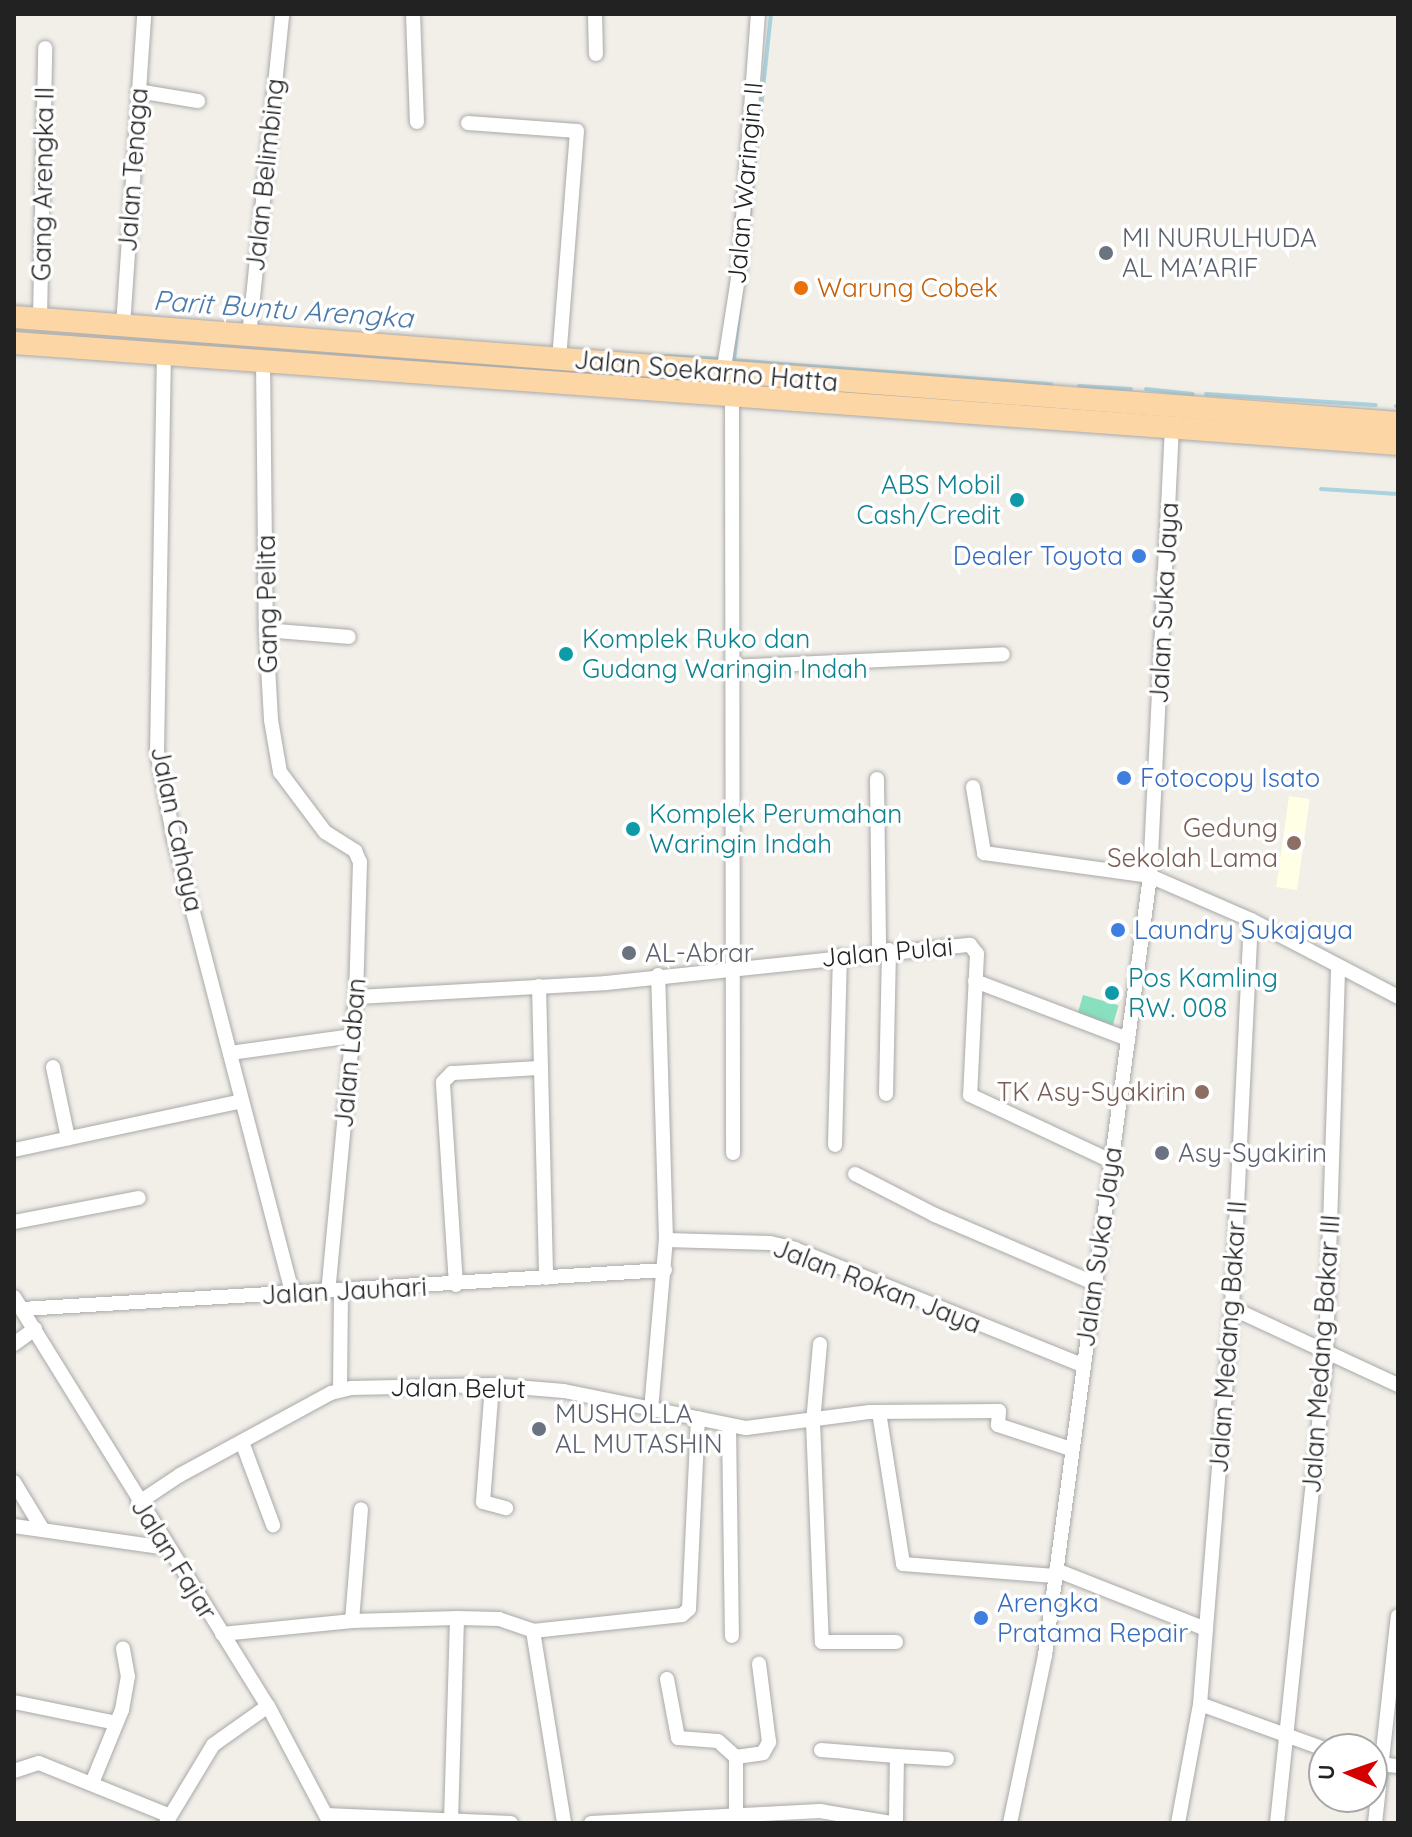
<!DOCTYPE html>
<style>
body{margin:0}
#map{position:relative;width:1412px;height:1837px;overflow:hidden;background:#f2efe9;font-family:Quicksand,sans-serif}
div>[style]{position:absolute}
.education>*{inset:0;background:#ffffe5;transform-origin:0 0}
.pitch>*{inset:0;background:#88e0be;transform-origin:0 0}
.stream>*{height:4px;margin:-2px;padding:0 2px;transform-origin:2px;border-radius:2px;background:#aad3df}
.roads{filter:drop-shadow(0 0 2px #a9a9a9) drop-shadow(0 0 2px #a9a9a9)}
.street>*{height:14px;margin:-7px;padding:0 7px;transform-origin:7px;border-radius:7px;background:#fff}
.primary>*{height:22px;margin:-11px;padding:0 11px;transform-origin:11px;border-radius:11px;background:#fcd6a4}
.dots>*{width:22px;height:22px;translate:-50% -50%;box-sizing:border-box;border:4px solid #fff;border-radius:50%}
span{translate:-50% -50%;white-space:nowrap;text-align:center;line-height:1.15;-webkit-text-stroke:7px #fff;paint-order:stroke}
.street-label{font-size:26px;color:#222}
.worship-label{font-size:26px;color:#5b616d}
.left{translate:0 -50%;text-align:left}
.food-label{font-size:26px;color:#c56008}
.culture-label{font-size:26px;color:#0d838f}
.right{translate:-100% -50%;text-align:right}
.shop-label{font-size:26px;color:#366cbe}
.education-label{font-size:26px;color:#785e54}
.water-label{font-size:28px;color:#4a7aab;font-style:italic}
.frame{position:absolute;inset:0;border:16px solid #222;pointer-events:none}
.north{position:absolute;left:1308px;top:1733px;width:80px;height:80px;box-sizing:border-box;background:#fff;border:2px solid #a7a7a7;border-radius:50%;rotate:272deg;font-size:22px;font-weight:700;line-height:32px;text-align:center;color:#222}
.north::after{content:'';display:block;margin:auto;width:28px;height:36px;background:#d40000;clip-path:polygon(50% 0,100% 100%,50% 72%,0 100%)}
</style>
<div id="map">
<div class="education">
<i style="left:1289px;top:796px;width:21px;height:92px;rotate:8deg"></i>
</div>
<div class="pitch">
<i style="left:1083px;top:995px;width:37px;height:24px;rotate:16deg"></i>
</div>
<div class="stream">
<i style="left:666px;top:356px;width:56px;rotate:3.1deg"></i>
<i style="left:730px;top:360px;width:322px;rotate:4.3deg"></i>
<i style="left:734px;top:360px;width:348px;rotate:-83.9deg"></i>
<i style="left:1079px;top:386px;width:52px;rotate:3.3deg"></i>
<i style="left:1146px;top:389px;width:47px;rotate:6.1deg"></i>
<i style="left:1206px;top:394px;width:170px;rotate:3.7deg"></i>
<i style="left:1396px;top:406px;width:2px"></i>
<i style="left:1321px;top:489px;width:77px;rotate:3.7deg"></i>
</div>
<div class="roads">
<div class="street">
<i style="left:413px;top:14px;width:108px;rotate:87.9deg"></i>
<i style="left:595px;top:14px;width:40px;rotate:88.6deg"></i>
<i style="left:138px;top:91px;width:61px;rotate:9.5deg"></i>
<i style="left:468px;top:123px;width:109px;rotate:4.2deg"></i>
<i style="left:577px;top:131px;width:229px;rotate:94.5deg"></i>
<i style="left:40px;top:320px;width:272px;rotate:-88.9deg"></i>
<i style="left:123px;top:326px;width:313px;rotate:-86.1deg"></i>
<i style="left:249px;top:336px;width:324px;rotate:-84.1deg"></i>
<i style="left:164px;top:352px;width:399px;rotate:91deg"></i>
<i style="left:157px;top:751px;width:90px;rotate:79.1deg"></i>
<i style="left:174px;top:839px;width:469px;rotate:75.4deg"></i>
<i style="left:263px;top:360px;width:270px;rotate:89.4deg"></i>
<i style="left:266px;top:630px;width:90px;rotate:86.8deg"></i>
<i style="left:271px;top:720px;width:53px;rotate:80.2deg"></i>
<i style="left:280px;top:772px;width:75px;rotate:53.1deg"></i>
<i style="left:325px;top:832px;width:36px;rotate:32deg"></i>
<i style="left:355px;top:851px;width:12px;rotate:66deg"></i>
<i style="left:360px;top:862px;width:135px;rotate:91.7deg"></i>
<i style="left:356px;top:997px;width:295px;rotate:95.4deg"></i>
<i style="left:723px;top:374px;width:103px;rotate:-81.1deg"></i>
<i style="left:739px;top:272px;width:259px;rotate:-85.8deg"></i>
<i style="left:732px;top:395px;width:758px;rotate:89.92deg"></i>
<i style="left:266px;top:630px;width:83px;rotate:4.8deg"></i>
<i style="left:732px;top:667px;width:271px;rotate:-2.7deg"></i>
<i style="left:877px;top:779px;width:173px;rotate:89.3deg"></i>
<i style="left:973px;top:787px;width:67px;rotate:80.5deg"></i>
<i style="left:984px;top:853px;width:168px;rotate:7.9deg"></i>
<i style="left:1150px;top:876px;width:110px;rotate:23.5deg"></i>
<i style="left:1251px;top:920px;width:166px;rotate:27.6deg"></i>
<i style="left:975px;top:981px;width:164px;rotate:20.8deg"></i>
<i style="left:539px;top:986px;width:292px;rotate:88.6deg"></i>
<i style="left:356px;top:997px;width:250px;rotate:-3.2deg"></i>
<i style="left:606px;top:983px;width:366px;rotate:-6deg"></i>
<i style="left:970px;top:945px;width:11px;rotate:52deg"></i>
<i style="left:977px;top:954px;width:141px;rotate:92.8deg"></i>
<i style="left:970px;top:1095px;width:156px;rotate:25.1deg"></i>
<i style="left:230px;top:1053px;width:124px;rotate:-7.9deg"></i>
<i style="left:53px;top:1067px;width:73px;rotate:78.1deg"></i>
<i style="left:886px;top:1094px;width:144px;rotate:-88.8deg"></i>
<i style="left:835px;top:1145px;width:189px;rotate:-88.5deg"></i>
<i style="left:14px;top:1150px;width:233px;rotate:-12.1deg"></i>
<i style="left:855px;top:1174px;width:90px;rotate:27.1deg"></i>
<i style="left:935px;top:1215px;width:173px;rotate:23.2deg"></i>
<i style="left:14px;top:1222px;width:127px;rotate:-10.9deg"></i>
<i style="left:666px;top:1240px;width:104px;rotate:1.7deg"></i>
<i style="left:770px;top:1243px;width:26px;rotate:13deg"></i>
<i style="left:795px;top:1249px;width:310px;rotate:22deg"></i>
<i style="left:456px;top:1285px;width:203px;rotate:-93.7deg"></i>
<i style="left:443px;top:1082px;width:13px;rotate:-45deg"></i>
<i style="left:452px;top:1073px;width:88px;rotate:-3.3deg"></i>
<i style="left:14px;top:1297px;width:481px;rotate:58.2deg"></i>
<i style="left:268px;top:1706px;width:132px;rotate:62.1deg"></i>
<i style="left:1232px;top:1308px;width:183px;rotate:24.9deg"></i>
<i style="left:22px;top:1309px;width:644px;rotate:-3.47deg"></i>
<i style="left:14px;top:1344px;width:26px;rotate:-36deg"></i>
<i style="left:820px;top:1344px;width:78px;rotate:95.1deg"></i>
<i style="left:813px;top:1422px;width:220px;rotate:87.7deg"></i>
<i style="left:822px;top:1642px;width:74px"></i>
<i style="left:492px;top:1385px;width:117px;rotate:94.4deg"></i>
<i style="left:483px;top:1502px;width:24px;rotate:15deg"></i>
<i style="left:340px;top:1389px;width:99px;rotate:-89.4deg"></i>
<i style="left:651px;top:1410px;width:171px;rotate:-85deg"></i>
<i style="left:666px;top:1240px;width:265px;rotate:-91.7deg"></i>
<i style="left:879px;top:1412px;width:154px;rotate:81deg"></i>
<i style="left:903px;top:1564px;width:152px;rotate:4.5deg"></i>
<i style="left:729px;top:1426px;width:210px;rotate:89.2deg"></i>
<i style="left:242px;top:1442px;width:89px;rotate:69.5deg"></i>
<i style="left:14px;top:1482px;width:56px;rotate:58.9deg"></i>
<i style="left:138px;top:1503px;width:50px;rotate:-33.7deg"></i>
<i style="left:180px;top:1475px;width:172px;rotate:-28.5deg"></i>
<i style="left:331px;top:1393px;width:21px;rotate:-14deg"></i>
<i style="left:351px;top:1388px;width:141px;rotate:-1.2deg"></i>
<i style="left:492px;top:1385px;width:72px;rotate:4.8deg"></i>
<i style="left:564px;top:1391px;width:186px;rotate:11.5deg"></i>
<i style="left:746px;top:1428px;width:125px;rotate:-7.4deg"></i>
<i style="left:870px;top:1412px;width:129px;rotate:-0.4deg"></i>
<i style="left:999px;top:1411px;width:14px;rotate:94deg"></i>
<i style="left:998px;top:1425px;width:77px;rotate:18.2deg"></i>
<i style="left:14px;top:1526px;width:155px;rotate:8.2deg"></i>
<i style="left:1056px;top:1570px;width:161px;rotate:21.5deg"></i>
<i style="left:352px;top:1621px;width:112px;rotate:-85.4deg"></i>
<i style="left:533px;top:1631px;width:194px;rotate:80.8deg"></i>
<i style="left:222px;top:1634px;width:131px;rotate:-5.7deg"></i>
<i style="left:352px;top:1621px;width:105px;rotate:-1.6deg"></i>
<i style="left:457px;top:1618px;width:42px;rotate:1.4deg"></i>
<i style="left:499px;top:1619px;width:36px;rotate:19deg"></i>
<i style="left:533px;top:1631px;width:150px;rotate:-6.1deg"></i>
<i style="left:682px;top:1615px;width:9px;rotate:-41deg"></i>
<i style="left:689px;top:1609px;width:191px;rotate:-87.3deg"></i>
<i style="left:667px;top:1679px;width:60px;rotate:79.4deg"></i>
<i style="left:678px;top:1738px;width:40px;rotate:4.3deg"></i>
<i style="left:718px;top:1741px;width:24px;rotate:42deg"></i>
<i style="left:14px;top:1702px;width:104px;rotate:11.6deg"></i>
<i style="left:1200px;top:1704px;width:132px;rotate:19.9deg"></i>
<i style="left:821px;top:1750px;width:76px;rotate:4.5deg"></i>
<i style="left:897px;top:1756px;width:67px;rotate:90.9deg"></i>
<i style="left:897px;top:1756px;width:50px;rotate:3.4deg"></i>
<i style="left:1372px;top:1763px;width:26px;rotate:7deg"></i>
<i style="left:14px;top:1771px;width:26px;rotate:-18deg"></i>
<i style="left:39px;top:1763px;width:141px;rotate:22deg"></i>
<i style="left:92px;top:1783px;width:79px;rotate:-67.7deg"></i>
<i style="left:122px;top:1710px;width:34px;rotate:-80deg"></i>
<i style="left:128px;top:1677px;width:29px;rotate:-100deg"></i>
<i style="left:326px;top:1815px;width:185px;rotate:2.5deg"></i>
<i style="left:736px;top:1815px;width:58px;rotate:-90deg"></i>
<i style="left:736px;top:1757px;width:27px;rotate:-8deg"></i>
<i style="left:763px;top:1753px;width:13px;rotate:-61deg"></i>
<i style="left:769px;top:1742px;width:79px;rotate:-97.3deg"></i>
<i style="left:451px;top:1821px;width:203px;rotate:-88.3deg"></i>
<i style="left:166px;top:1823px;width:91px;rotate:-58.9deg"></i>
<i style="left:213px;top:1745px;width:67px;rotate:-35.3deg"></i>
<i style="left:591px;top:1823px;width:229px;rotate:-3deg"></i>
<i style="left:820px;top:1811px;width:72px;rotate:9.6deg"></i>
<i style="left:1010px;top:1823px;width:172px;rotate:-78.2deg"></i>
<i style="left:1045px;top:1655px;width:786px;rotate:-82.32deg"></i>
<i style="left:1150px;top:876px;width:449px;rotate:-87.2deg"></i>
<i style="left:1178px;top:1823px;width:121px;rotate:-79.5deg"></i>
<i style="left:1200px;top:1704px;width:75px;rotate:-85.4deg"></i>
<i style="left:1206px;top:1629px;width:322px;rotate:-85.4deg"></i>
<i style="left:1232px;top:1308px;width:388px;rotate:-87.2deg"></i>
<i style="left:1277px;top:1823px;width:473px;rotate:-84deg"></i>
<i style="left:1326px;top:1353px;width:386px;rotate:-88.2deg"></i>
<i style="left:1375px;top:1823px;width:208px;rotate:-83.7deg"></i>
</div>
<div class="primary">
<i style="left:14px;top:317px;width:1388px;rotate:4.38deg"></i>
<i style="left:14px;top:343px;width:1388px;rotate:4.17deg"></i>
</div>
</div>
<div class="dots">
<i style="left:1106px;top:253px;background:#6b7280"></i>
<i style="left:801px;top:288px;background:#e8710a"></i>
<i style="left:1017px;top:500px;background:#0f9aa8"></i>
<i style="left:1139px;top:556px;background:#3f7fe0"></i>
<i style="left:566px;top:654px;background:#0f9aa8"></i>
<i style="left:1124px;top:778px;background:#3f7fe0"></i>
<i style="left:633px;top:829px;background:#0f9aa8"></i>
<i style="left:1294px;top:843px;background:#8d6e63"></i>
<i style="left:1118px;top:930px;background:#3f7fe0"></i>
<i style="left:629px;top:953px;background:#6b7280"></i>
<i style="left:1112px;top:993px;background:#0f9aa8"></i>
<i style="left:1202px;top:1092px;background:#8d6e63"></i>
<i style="left:1162px;top:1153px;background:#6b7280"></i>
<i style="left:539px;top:1429px;background:#6b7280"></i>
<i style="left:981px;top:1618px;background:#3f7fe0"></i>
</div>
<div class="street-label">
<span style="left:133px;top:170px;rotate:-86deg">Jalan Tenaga</span>
<span style="left:265px;top:175px;rotate:-84deg">Jalan Belimbing</span>
<span style="left:745px;top:183px;rotate:-85deg">Jalan Waringin II</span>
<span style="left:43px;top:184px;rotate:-89deg">Gang Arengka II</span>
<span style="left:706px;top:371px;rotate:5deg">Jalan Soekarno Hatta</span>
<span style="left:1164px;top:603px;rotate:-87deg">Jalan Suka Jaya</span>
<span style="left:267px;top:604px;rotate:-91deg">Gang Pelita</span>
<span style="left:177px;top:829px;rotate:78deg">Jalan Cahaya</span>
<span style="left:887px;top:952px;rotate:-5deg">Jalan Pulai</span>
<span style="left:350px;top:1053px;rotate:-85deg">Jalan Laban</span>
<span style="left:1099px;top:1247px;rotate:-82deg">Jalan Suka Jaya</span>
<span style="left:877px;top:1286px;rotate:21deg">Jalan Rokan Jaya</span>
<span style="left:344px;top:1291px;rotate:-3deg">Jalan Jauhari</span>
<span style="left:1228px;top:1337px;rotate:-86deg">Jalan Medang Bakar II</span>
<span style="left:1321px;top:1354px;rotate:-86deg">Jalan Medang Bakar III</span>
<span style="left:458px;top:1388px;rotate:1deg">Jalan Belut</span>
<span style="left:174px;top:1559px;rotate:58deg">Jalan Fajar</span>
</div>
<div class="worship-label">
<span class="left" style="left:1122px;top:253px">MI NURULHUDA<br>AL MA'ARIF</span>
<span class="left" style="left:645px;top:953px">AL-Abrar</span>
<span class="left" style="left:1178px;top:1153px">Asy-Syakirin</span>
<span class="left" style="left:555px;top:1429px">MUSHOLLA<br>AL MUTASHIN</span>
</div>
<div class="food-label">
<span class="left" style="left:817px;top:288px">Warung Cobek</span>
</div>
<div class="culture-label">
<span class="right" style="left:1001px;top:500px">ABS Mobil<br>Cash/Credit</span>
<span class="left" style="left:582px;top:654px">Komplek Ruko dan<br>Gudang Waringin Indah</span>
<span class="left" style="left:649px;top:829px">Komplek Perumahan<br>Waringin Indah</span>
<span class="left" style="left:1128px;top:993px">Pos Kamling<br>RW. 008</span>
</div>
<div class="shop-label">
<span class="right" style="left:1123px;top:556px">Dealer Toyota</span>
<span class="left" style="left:1140px;top:778px">Fotocopy Isato</span>
<span class="left" style="left:1134px;top:930px">Laundry Sukajaya</span>
<span class="left" style="left:997px;top:1618px">Arengka<br>Pratama Repair</span>
</div>
<div class="education-label">
<span class="right" style="left:1278px;top:843px">Gedung<br>Sekolah Lama</span>
<span class="right" style="left:1186px;top:1092px">TK Asy-Syakirin</span>
</div>
<div class="water-label">
<span style="left:283px;top:309px;rotate:4deg">Parit Buntu Arengka</span>
</div>
<div class="frame"></div>
<div class="north">U</div>
</div>
